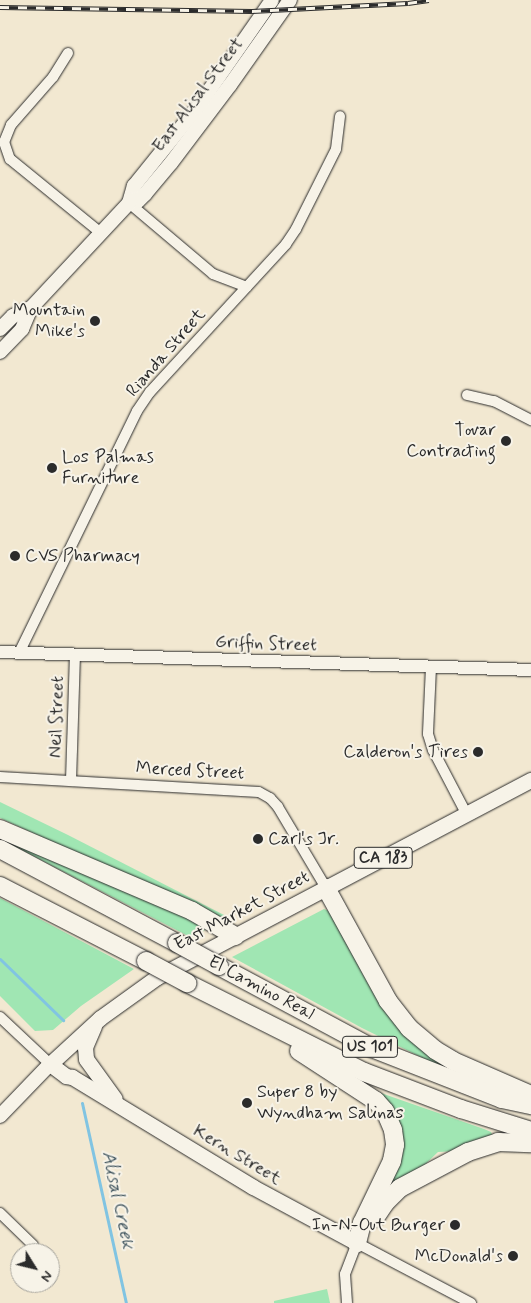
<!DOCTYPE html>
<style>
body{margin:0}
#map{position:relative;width:531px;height:1303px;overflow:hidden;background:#f2e8d1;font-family:Mynerve,sans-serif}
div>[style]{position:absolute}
.green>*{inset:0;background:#a0e6b3}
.stream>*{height:3px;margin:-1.5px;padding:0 1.5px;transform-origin:1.5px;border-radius:1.5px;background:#81c4e2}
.roads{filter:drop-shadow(0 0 1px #2b2b2b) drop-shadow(0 0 1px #2b2b2b)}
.minor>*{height:10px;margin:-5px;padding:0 5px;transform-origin:5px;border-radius:5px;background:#f7f3e8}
.tertiary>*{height:12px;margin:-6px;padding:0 6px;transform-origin:6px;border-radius:6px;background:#f7f3e8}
.secondary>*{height:14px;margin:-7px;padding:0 7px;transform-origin:7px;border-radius:7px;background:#f7f3e8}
.primary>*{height:15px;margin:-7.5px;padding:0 7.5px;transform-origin:7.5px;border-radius:7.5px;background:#f7f3e8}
.motorway>*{height:18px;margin:-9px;padding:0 9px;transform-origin:9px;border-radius:9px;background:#f7f3e8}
.rail>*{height:5px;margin-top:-2.5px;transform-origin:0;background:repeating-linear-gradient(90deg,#f7f3e8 0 9px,#2b2b2b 0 18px);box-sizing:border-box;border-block:1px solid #2b2b2b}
.bridges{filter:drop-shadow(0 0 1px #2b2b2b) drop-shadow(0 0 1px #2b2b2b)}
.motorway-bridge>*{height:18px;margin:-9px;padding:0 9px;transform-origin:9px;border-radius:9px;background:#f7f3e8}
.dots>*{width:14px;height:14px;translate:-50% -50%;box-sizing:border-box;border:2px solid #f7f3e8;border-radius:50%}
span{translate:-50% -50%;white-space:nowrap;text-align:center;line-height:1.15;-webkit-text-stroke:4px #f7f3e8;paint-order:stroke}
.shield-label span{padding:1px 4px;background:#f7f3e8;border:1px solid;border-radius:4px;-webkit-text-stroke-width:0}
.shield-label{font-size:16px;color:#2b2b2b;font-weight:700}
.street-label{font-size:18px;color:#2b2b2b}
.poi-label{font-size:18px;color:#2b2b2b}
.right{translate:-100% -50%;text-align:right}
.left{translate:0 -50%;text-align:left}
.water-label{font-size:19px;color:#455962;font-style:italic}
.north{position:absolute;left:10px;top:1243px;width:50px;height:50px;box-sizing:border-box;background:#f7f3e8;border:1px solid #a5a39c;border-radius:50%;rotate:126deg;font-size:14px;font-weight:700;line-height:20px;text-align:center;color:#2b2b2b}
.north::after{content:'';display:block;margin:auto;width:18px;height:22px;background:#2b2b2b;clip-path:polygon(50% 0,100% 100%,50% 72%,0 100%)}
</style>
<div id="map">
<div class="green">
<i style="clip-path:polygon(0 802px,68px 835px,226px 916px,221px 919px,0 818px)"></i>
<i style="clip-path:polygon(8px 837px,199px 923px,205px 930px,192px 938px,6px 842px)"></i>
<i style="clip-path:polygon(0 898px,134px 969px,81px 1006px,53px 1030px,35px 1031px,0 996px)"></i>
<i style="clip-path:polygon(324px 909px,329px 911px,371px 989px,387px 1011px,450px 1063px,447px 1070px,362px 1028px,232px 957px)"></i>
<i style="clip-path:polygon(378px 1092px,484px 1129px,491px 1132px,493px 1137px,458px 1151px,438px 1152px,413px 1176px,393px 1185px,390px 1183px,400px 1166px,403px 1151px,401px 1136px)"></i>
<i style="clip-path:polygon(327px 1289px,330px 1303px,274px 1303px,274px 1301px)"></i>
</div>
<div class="stream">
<i style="left:0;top:959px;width:88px;rotate:44.1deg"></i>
<i style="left:82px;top:1103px;width:205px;rotate:77.6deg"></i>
</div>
<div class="roads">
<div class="minor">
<i style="left:68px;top:53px;width:28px;rotate:122deg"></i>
<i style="left:53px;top:77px;width:64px;rotate:131.2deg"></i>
<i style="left:11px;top:125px;width:18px;rotate:112deg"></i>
<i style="left:4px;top:142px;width:18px;rotate:71deg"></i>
<i style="left:10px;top:159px;width:117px;rotate:39.1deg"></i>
<i style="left:129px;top:203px;width:110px;rotate:40.2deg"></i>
<i style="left:213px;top:274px;width:36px;rotate:21deg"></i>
<i style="left:467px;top:395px;width:28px;rotate:13deg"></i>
<i style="left:494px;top:401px;width:42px;rotate:27.2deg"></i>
<i style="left:19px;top:653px;width:269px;rotate:-64deg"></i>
<i style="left:137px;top:411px;width:23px;rotate:-56deg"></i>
<i style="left:150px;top:392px;width:201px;rotate:-47.4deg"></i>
<i style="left:286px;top:244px;width:18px;rotate:-56deg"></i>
<i style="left:296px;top:229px;width:89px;rotate:-63.4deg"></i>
<i style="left:336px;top:149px;width:33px;rotate:-83deg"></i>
<i style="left:431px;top:667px;width:67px;rotate:92.6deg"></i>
<i style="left:428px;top:734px;width:17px;rotate:73deg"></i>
<i style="left:433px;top:750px;width:71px;rotate:62.4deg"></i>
<i style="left:0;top:777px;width:259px;rotate:3.3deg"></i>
<i style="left:259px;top:792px;width:13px;rotate:29deg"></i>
<i style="left:270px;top:798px;width:12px;rotate:48deg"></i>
<i style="left:278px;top:807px;width:94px;rotate:59.3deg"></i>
<i style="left:71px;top:781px;width:126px;rotate:-88.2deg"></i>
<i style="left:0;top:1017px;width:69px;rotate:43.2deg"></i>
<i style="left:0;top:1213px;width:46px;rotate:44.1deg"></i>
<i style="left:347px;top:1303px;width:29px;rotate:-94deg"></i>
<i style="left:345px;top:1274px;width:33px;rotate:-69deg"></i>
<i style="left:357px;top:1243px;width:129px;rotate:27.8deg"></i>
</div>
<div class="tertiary">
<i style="left:0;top:652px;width:531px;rotate:1.94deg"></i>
</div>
<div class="secondary">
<i style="left:129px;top:203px;width:9px;rotate:-13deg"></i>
<i style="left:138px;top:201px;width:10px;rotate:-45deg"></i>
<i style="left:145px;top:194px;width:40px;rotate:-50deg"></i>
<i style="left:171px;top:163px;width:98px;rotate:-52.9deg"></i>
<i style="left:230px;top:85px;width:104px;rotate:-54.8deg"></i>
<i style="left:0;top:329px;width:18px;rotate:-45deg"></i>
<i style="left:13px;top:316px;width:20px;rotate:-24deg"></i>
<i style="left:0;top:352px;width:32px;rotate:-46deg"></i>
<i style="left:22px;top:329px;width:23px;rotate:-67deg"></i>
<i style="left:31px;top:308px;width:144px;rotate:-47deg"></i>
<i style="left:129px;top:203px;width:18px;rotate:-74deg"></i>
<i style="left:134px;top:186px;width:100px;rotate:-51.1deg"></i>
<i style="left:197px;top:108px;width:131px;rotate:-55.2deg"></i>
<i style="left:0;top:1116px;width:72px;rotate:-46.1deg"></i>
</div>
<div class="primary">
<i style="left:94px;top:1026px;width:23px;rotate:113deg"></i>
<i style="left:85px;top:1047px;width:12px;rotate:85deg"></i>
<i style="left:86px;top:1059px;width:49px;rotate:54.1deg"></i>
<i style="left:357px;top:1243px;width:118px;rotate:-151.7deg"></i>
<i style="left:253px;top:1187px;width:212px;rotate:-148.7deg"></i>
<i style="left:72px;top:1077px;width:6px;rotate:-171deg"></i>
<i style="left:66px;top:1076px;width:20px;rotate:-143deg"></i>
<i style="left:50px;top:1064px;width:68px;rotate:-42.6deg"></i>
<i style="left:100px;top:1018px;width:70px;rotate:-35.7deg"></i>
<i style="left:157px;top:977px;width:423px;rotate:-27.8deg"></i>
</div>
<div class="motorway">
<i style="left:0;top:829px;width:209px;rotate:23.1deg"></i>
<i style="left:192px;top:911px;width:50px;rotate:30.2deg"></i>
<i style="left:0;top:849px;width:200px;rotate:28deg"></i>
<i style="left:0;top:886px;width:164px;rotate:27.2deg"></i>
<i style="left:326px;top:888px;width:129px;rotate:61.2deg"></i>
<i style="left:388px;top:1001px;width:34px;rotate:52deg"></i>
<i style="left:409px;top:1028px;width:34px;rotate:40deg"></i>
<i style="left:435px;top:1050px;width:21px;rotate:31deg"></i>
<i style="left:453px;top:1061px;width:85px;rotate:23.6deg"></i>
<i style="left:219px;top:966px;width:174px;rotate:28.2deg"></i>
<i style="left:372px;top:1048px;width:140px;rotate:21.4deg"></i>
<i style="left:502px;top:1099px;width:30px;rotate:12deg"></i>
<i style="left:187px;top:983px;width:198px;rotate:26.7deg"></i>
<i style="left:364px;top:1072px;width:104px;rotate:20.9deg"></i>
<i style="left:461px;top:1109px;width:73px;rotate:17.4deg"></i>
<i style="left:299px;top:1051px;width:92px;rotate:33deg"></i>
<i style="left:376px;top:1101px;width:13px;rotate:48deg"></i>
<i style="left:385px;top:1111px;width:21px;rotate:67deg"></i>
<i style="left:393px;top:1130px;width:15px;rotate:82deg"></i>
<i style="left:395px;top:1145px;width:16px;rotate:101deg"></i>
<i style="left:392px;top:1161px;width:69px;rotate:115.8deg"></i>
<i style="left:362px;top:1223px;width:21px;rotate:104deg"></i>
<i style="left:375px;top:1218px;width:18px;rotate:-56deg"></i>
<i style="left:385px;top:1203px;width:21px;rotate:-45deg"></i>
<i style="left:400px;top:1188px;width:77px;rotate:-27.9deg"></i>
<i style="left:468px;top:1152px;width:32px;rotate:-18deg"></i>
<i style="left:498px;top:1142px;width:33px;rotate:2deg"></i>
</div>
</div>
<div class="rail">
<i style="left:0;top:7px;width:252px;rotate:0.9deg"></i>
<i style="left:252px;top:11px;width:156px;rotate:-2.9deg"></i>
<i style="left:408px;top:3px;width:21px;rotate:-8deg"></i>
</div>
<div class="bridges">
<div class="motorway-bridge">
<i style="left:177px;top:943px;width:48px;rotate:28.7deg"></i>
<i style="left:146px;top:961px;width:47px;rotate:28.2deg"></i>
</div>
</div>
<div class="dots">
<i style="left:95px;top:321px;background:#2b2b2b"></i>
<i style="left:506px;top:441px;background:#2b2b2b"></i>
<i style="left:52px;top:468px;background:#2b2b2b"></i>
<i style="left:15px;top:556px;background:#2b2b2b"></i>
<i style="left:478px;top:752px;background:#2b2b2b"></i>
<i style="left:258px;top:839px;background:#2b2b2b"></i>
<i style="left:247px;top:1103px;background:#2b2b2b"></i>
<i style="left:455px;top:1225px;background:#2b2b2b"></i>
<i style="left:513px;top:1256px;background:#2b2b2b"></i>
</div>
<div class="shield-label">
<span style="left:383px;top:858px">CA 183</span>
<span style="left:370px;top:1047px">US 101</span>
</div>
<div class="street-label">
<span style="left:198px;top:95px;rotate:-53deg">East Alisal Street</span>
<span style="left:166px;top:353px;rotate:-49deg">Rianda Street</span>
<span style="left:266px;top:644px;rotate:2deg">Griffin Street</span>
<span style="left:57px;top:717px;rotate:-88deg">Neil Street</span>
<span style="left:190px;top:771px;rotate:3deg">Merced Street</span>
<span style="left:242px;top:911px;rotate:-28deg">East Market Street</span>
<span style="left:261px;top:988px;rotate:28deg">El Camino Real</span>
<span style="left:237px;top:1155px;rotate:31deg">Kern Street</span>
</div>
<div class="poi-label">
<span class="right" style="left:85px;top:321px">Mountain<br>Mike's</span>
<span class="right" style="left:496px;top:441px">Tovar<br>Contracting</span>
<span class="left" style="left:62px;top:468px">Los Palmas<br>Furniture</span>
<span class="left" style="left:25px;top:556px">CVS Pharmacy</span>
<span class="right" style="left:468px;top:752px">Calderon's Tires</span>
<span class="left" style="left:268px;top:839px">Carl's Jr.</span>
<span class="left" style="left:257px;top:1103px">Super 8 by<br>Wyndham Salinas</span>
<span class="right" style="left:445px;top:1225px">In-N-Out Burger</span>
<span class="right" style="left:503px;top:1256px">McDonald's</span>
</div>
<div class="water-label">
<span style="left:118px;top:1200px;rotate:78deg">Alisal Creek</span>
</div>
<div class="north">N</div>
</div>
